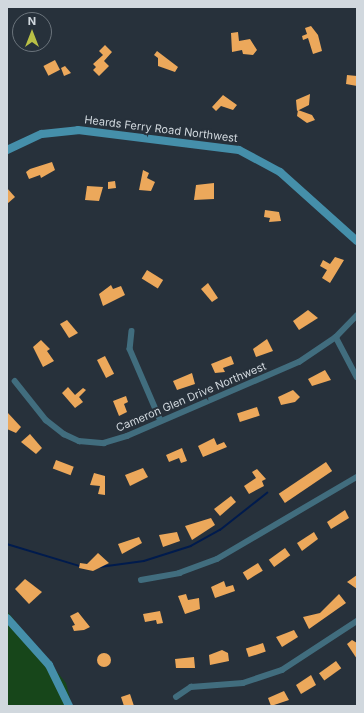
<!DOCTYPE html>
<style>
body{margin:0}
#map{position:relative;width:364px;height:713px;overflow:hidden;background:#27313b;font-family:Inter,sans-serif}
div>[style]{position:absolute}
.green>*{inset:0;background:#17461a}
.stream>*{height:1.5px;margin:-0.75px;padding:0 0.75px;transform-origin:0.75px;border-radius:0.75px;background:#001b4d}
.building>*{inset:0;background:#eca85b;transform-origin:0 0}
.round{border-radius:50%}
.street>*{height:5.5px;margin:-2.75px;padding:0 2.75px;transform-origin:2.75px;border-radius:2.75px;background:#416d7e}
.secondary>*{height:8px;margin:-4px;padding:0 4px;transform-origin:4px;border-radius:4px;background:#458faa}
span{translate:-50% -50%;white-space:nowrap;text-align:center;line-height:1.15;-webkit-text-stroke:4px #27313b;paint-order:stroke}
.street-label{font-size:11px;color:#d1d8de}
.frame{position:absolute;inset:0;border:8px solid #d1d8de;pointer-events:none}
.north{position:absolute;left:12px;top:12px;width:40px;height:40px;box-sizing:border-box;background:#27313b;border:1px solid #6b747c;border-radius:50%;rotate:0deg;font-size:11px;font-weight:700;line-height:16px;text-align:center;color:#d1d8de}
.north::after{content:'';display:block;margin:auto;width:14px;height:18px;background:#b9c046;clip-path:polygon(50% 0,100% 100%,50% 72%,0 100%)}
</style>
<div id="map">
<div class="green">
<i style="clip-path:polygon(7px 611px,66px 683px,72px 706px,7px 706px)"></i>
</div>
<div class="stream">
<i style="left:7px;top:544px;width:76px;rotate:16.8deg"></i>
<i style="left:100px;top:567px;width:44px;rotate:-7.8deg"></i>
<i style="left:144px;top:561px;width:49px;rotate:-17.7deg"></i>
<i style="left:191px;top:546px;width:33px;rotate:-29deg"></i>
<i style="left:220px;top:530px;width:60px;rotate:-38.2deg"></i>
</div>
<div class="building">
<i style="clip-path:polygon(311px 26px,318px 35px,322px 51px,313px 54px,308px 38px,303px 40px,302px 36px,307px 34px,305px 28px)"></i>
<i style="clip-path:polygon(238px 32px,239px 41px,250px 39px,257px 50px,253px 55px,243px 54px,242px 50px,232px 52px,231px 33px)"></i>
<i style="clip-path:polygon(105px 45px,112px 52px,104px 61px,109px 66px,99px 76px,93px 70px,96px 67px,93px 64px,103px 55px,99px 51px)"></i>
<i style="clip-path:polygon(157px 51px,178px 67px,175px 72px,158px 66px,158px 58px,154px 55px)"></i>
<i style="left:55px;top:60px;width:11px;height:13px;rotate:63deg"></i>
<i style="clip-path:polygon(65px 66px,71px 73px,64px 76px,61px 68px)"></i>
<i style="clip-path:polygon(347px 75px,357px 76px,357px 86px,346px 84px)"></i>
<i style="clip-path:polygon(310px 94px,309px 105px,297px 111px,296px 100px)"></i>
<i style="clip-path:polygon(223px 95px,237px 105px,233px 110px,221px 106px,216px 111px,212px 107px)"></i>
<i style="clip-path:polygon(298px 110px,312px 115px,315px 120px,307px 123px,297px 116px)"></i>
<i style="clip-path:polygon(52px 162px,55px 170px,41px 178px,40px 175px,29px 179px,26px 172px,30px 169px)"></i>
<i style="clip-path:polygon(143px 170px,149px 173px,147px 178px,155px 182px,151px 191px,139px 190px)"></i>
<i style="clip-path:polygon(115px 181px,116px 188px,108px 189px,108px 182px)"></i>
<i style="clip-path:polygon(214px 183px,214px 199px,194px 200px,196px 185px)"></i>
<i style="clip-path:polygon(87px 186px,103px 187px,99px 201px,85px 200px)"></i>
<i style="clip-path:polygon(7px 188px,15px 197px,7px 204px)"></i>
<i style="clip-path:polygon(265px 210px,279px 212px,281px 221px,269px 222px,270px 218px,264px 217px)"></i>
<i style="clip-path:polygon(335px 257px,344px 260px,330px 283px,322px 278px,327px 270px,320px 266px,323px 260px,330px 264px)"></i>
<i style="left:147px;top:270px;width:19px;height:10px;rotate:32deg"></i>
<i style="clip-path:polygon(208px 283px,218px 298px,212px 302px,201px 289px)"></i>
<i style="clip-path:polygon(111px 285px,113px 289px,121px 286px,125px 295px,103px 306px,99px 294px)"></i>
<i style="clip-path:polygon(308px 310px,318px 318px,299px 330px,293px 321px)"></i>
<i style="clip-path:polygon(67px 320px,78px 333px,69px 338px,60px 324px)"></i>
<i style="clip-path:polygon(267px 339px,273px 351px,256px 357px,253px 349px)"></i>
<i style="clip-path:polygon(41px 340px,50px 349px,47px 351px,54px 361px,43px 367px,33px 347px)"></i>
<i style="left:105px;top:356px;width:20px;height:9px;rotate:63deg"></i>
<i style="clip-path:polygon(231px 356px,234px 364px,223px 368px,225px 372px,215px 373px,211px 364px)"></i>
<i style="clip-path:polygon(325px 370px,331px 380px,312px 386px,308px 379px)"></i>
<i style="clip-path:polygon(192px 373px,195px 384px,177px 390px,173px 381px)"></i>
<i style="clip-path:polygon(68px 387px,75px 395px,83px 388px,86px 390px,79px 397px,83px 402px,75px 408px,62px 393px)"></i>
<i style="clip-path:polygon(293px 390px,300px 397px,295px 402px,281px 405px,278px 397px)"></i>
<i style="clip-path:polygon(126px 396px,128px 402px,124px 404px,127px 412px,119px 416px,113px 401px)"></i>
<i style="left:257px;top:407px;width:9px;height:21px;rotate:72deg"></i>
<i style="clip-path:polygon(7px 412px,21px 427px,16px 433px,7px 429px)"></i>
<i style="clip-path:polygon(30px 434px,42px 448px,36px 454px,21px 442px)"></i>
<i style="clip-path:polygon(214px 438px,217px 445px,224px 442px,227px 447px,203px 457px,198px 446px)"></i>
<i style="clip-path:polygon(182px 448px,187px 461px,181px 463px,179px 458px,169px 462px,166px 455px)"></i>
<i style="left:56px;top:460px;width:19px;height:9px;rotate:21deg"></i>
<i style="left:326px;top:462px;width:11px;height:57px;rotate:56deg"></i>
<i style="clip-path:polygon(143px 468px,148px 477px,130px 486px,125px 475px)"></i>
<i style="clip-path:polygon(257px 469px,266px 479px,262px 481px,264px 486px,249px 494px,244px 486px,256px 478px,252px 472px)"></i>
<i style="clip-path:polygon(94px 473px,105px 476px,105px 495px,98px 494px,100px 486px,90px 485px)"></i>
<i style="clip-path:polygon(231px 496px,236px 502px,220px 516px,214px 509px)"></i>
<i style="clip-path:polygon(345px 510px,349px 518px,331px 529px,327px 522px)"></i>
<i style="clip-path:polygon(211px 518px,215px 525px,192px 540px,185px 526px)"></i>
<i style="clip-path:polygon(177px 532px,180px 541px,163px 547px,159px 535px)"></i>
<i style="clip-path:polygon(314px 532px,318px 539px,302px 551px,297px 543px)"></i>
<i style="clip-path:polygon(139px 537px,142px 543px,122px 554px,118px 544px)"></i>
<i style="left:285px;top:548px;width:9px;height:20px;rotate:54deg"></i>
<i style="clip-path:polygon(98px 553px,109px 563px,93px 571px,79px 568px,80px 563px,87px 564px)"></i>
<i style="left:258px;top:563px;width:9px;height:18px;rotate:58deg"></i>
<i style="clip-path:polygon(357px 575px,357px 589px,347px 582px)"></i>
<i style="clip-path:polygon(25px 579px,42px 592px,29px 604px,15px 589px)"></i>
<i style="clip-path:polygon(224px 581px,226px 587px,233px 585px,235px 591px,215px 598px,211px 587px)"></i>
<i style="clip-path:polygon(186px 594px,188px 600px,199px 598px,200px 609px,185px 614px,178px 596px)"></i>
<i style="clip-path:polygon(339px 594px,346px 603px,309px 629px,303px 617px,320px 613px)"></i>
<i style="clip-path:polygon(160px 611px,163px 623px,157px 624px,156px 620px,145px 622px,143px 614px)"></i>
<i style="clip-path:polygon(78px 612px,90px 627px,84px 630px,74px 631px,72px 626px,75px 625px,70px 616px)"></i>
<i style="clip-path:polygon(294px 630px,298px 637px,282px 647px,276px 637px)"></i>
<i style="clip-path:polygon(352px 640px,357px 643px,357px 659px,347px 644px)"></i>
<i style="left:263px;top:643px;width:9px;height:18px;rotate:72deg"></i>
<i style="clip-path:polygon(222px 650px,228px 653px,229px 661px,210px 665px,209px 655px)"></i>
<i class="round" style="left:97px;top:653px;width:14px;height:14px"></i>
<i style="clip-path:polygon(194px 657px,195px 668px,176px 668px,175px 659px)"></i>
<i style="left:336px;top:661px;width:9px;height:21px;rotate:54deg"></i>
<i style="clip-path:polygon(311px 675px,316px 685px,301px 694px,296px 685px)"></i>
<i style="clip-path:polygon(284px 691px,289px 700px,271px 706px,268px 698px)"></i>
<i style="clip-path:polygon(130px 694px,134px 706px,124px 706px,121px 697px)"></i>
</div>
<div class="street">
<i style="left:132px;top:331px;width:18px;rotate:96deg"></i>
<i style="left:130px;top:349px;width:78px;rotate:66.7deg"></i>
<i style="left:336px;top:337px;width:45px;rotate:62.3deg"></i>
<i style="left:15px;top:381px;width:50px;rotate:51.5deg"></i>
<i style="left:46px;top:420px;width:23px;rotate:38deg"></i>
<i style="left:64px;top:434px;width:17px;rotate:25deg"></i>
<i style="left:79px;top:441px;width:25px;rotate:5deg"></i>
<i style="left:104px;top:443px;width:24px;rotate:-17deg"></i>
<i style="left:127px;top:436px;width:187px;rotate:-23.3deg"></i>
<i style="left:299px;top:362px;width:45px;rotate:-34deg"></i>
<i style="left:336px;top:337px;width:30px;rotate:-46deg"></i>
<i style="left:141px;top:580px;width:39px;rotate:-10deg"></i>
<i style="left:179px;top:573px;width:40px;rotate:-20.2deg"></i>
<i style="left:217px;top:559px;width:162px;rotate:-30.4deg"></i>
<i style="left:176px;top:697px;width:18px;rotate:-34deg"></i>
<i style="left:191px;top:687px;width:52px;rotate:-4.4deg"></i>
<i style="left:243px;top:683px;width:41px;rotate:-18.4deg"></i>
<i style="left:282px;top:670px;width:90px;rotate:-33.2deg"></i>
</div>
<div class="secondary">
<i style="left:7px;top:150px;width:38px;rotate:-25deg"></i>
<i style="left:42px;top:134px;width:36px;rotate:-6deg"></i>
<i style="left:78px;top:130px;width:162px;rotate:7.1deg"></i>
<i style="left:239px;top:150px;width:47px;rotate:28.2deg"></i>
<i style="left:280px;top:172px;width:103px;rotate:41.9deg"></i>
<i style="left:7px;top:618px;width:63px;rotate:48.2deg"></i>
<i style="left:49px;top:665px;width:46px;rotate:64deg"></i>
</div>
<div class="street-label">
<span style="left:161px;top:129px;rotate:7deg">Heards Ferry Road Northwest</span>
<span style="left:191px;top:397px;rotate:-23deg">Cameron Glen Drive Northwest</span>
</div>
<div class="frame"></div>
<div class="north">N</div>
</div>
